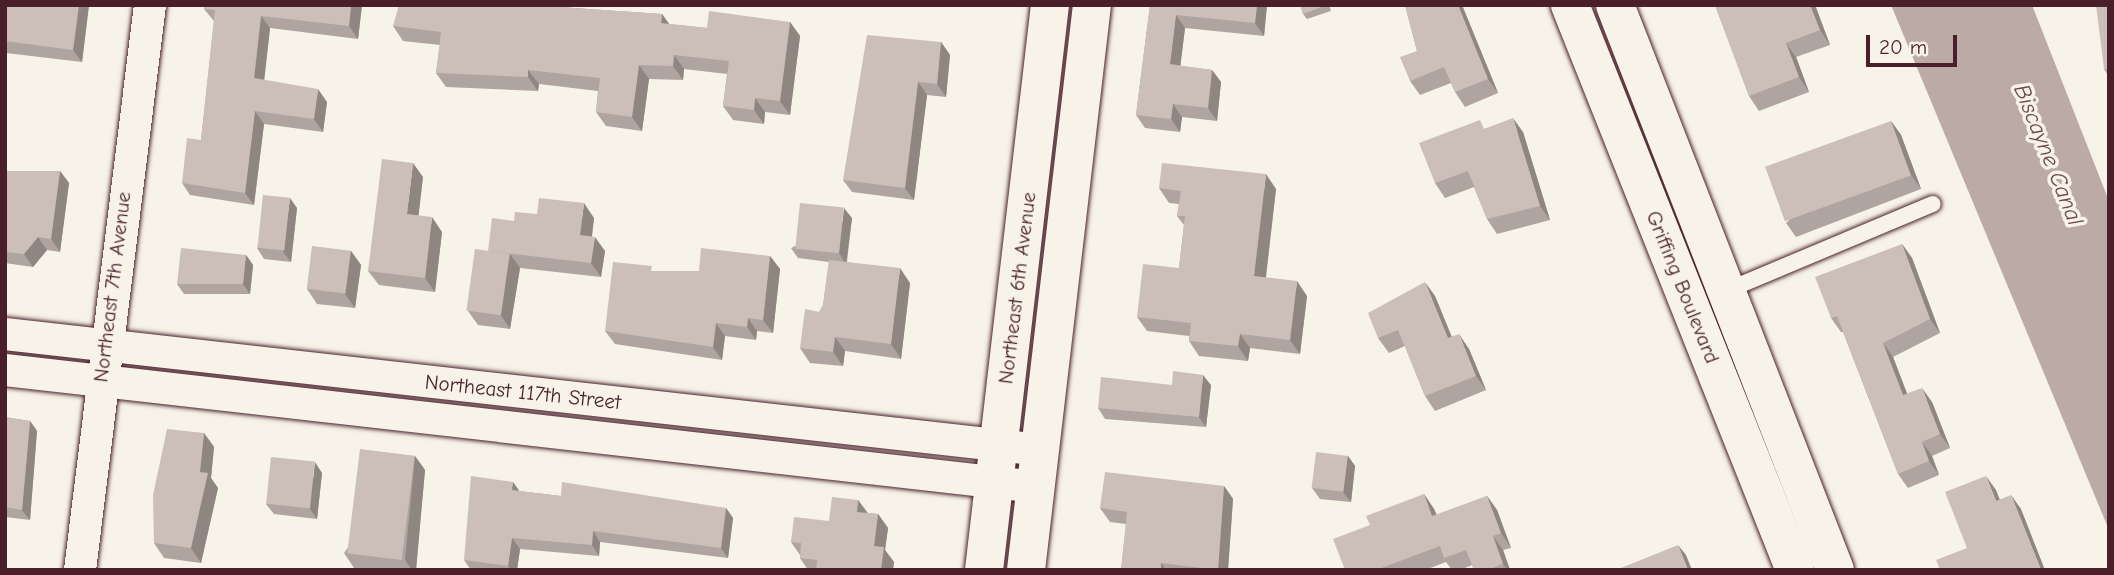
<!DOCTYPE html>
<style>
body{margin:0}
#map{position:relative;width:2114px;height:575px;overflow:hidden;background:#f7f3e8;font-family:"Comic Neue",sans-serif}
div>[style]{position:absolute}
.water>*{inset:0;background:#bcaaa7}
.roads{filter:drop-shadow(0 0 2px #4a1f2b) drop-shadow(0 0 2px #4a1f2b)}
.lane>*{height:16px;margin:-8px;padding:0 8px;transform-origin:8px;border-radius:8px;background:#f7f3e8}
.street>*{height:32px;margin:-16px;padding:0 16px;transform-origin:16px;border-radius:16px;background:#f7f3e8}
.secondary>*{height:38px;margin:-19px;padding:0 19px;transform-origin:19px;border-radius:19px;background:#f7f3e8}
.wall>*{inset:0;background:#afa49f}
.shaded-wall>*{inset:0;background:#8f8682}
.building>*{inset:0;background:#ccbfb9;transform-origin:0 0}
span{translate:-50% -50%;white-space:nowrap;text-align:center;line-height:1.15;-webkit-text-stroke:7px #f7f3e8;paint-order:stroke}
.street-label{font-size:21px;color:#4a1f2b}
.water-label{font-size:23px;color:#6c4950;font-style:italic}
.frame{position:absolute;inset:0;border:7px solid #4a1f2b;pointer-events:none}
.scale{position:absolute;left:1866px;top:35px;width:91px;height:32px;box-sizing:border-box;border:4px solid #4a1f2b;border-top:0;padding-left:9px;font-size:21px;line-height:24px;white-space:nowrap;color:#4a1f2b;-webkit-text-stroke:5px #f7f3e8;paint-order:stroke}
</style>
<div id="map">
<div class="water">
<i style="clip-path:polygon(1891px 5px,2032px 5px,2109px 201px,2109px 530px)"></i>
</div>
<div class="roads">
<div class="lane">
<i style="left:1728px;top:290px;width:222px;rotate:-22.8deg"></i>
</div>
<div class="street">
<i style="left:5px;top:334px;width:1041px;rotate:6.39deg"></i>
<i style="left:5px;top:370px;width:1038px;rotate:6.47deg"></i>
<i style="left:80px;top:570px;width:569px;rotate:-82.94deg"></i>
</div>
<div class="secondary">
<i style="left:1570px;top:5px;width:608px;rotate:68.29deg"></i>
<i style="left:1615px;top:5px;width:606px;rotate:68.73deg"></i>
<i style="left:984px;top:570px;width:569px;rotate:-83.34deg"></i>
<i style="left:1026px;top:570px;width:569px;rotate:-83.34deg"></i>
</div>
</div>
<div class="wall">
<i style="clip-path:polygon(5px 5px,89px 5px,82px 62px,6px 53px,5px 60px)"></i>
<i style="clip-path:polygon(205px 5px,362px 5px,358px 39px,270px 28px,264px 80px,327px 102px,323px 132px,264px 124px,254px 205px,190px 195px,182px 183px,201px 140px,214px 21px,204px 9px)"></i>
<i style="clip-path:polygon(1150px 5px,1267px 5px,1264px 36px,1185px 28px,1180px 66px,1212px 70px,1221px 82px,1217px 121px,1182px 117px,1180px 132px,1145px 128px,1136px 115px)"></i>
<i style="clip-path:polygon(1300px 5px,1329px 5px,1331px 11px,1307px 19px,1303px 14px)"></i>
<i style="clip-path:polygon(1405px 5px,1462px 5px,1498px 93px,1465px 107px,1455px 92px,1451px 83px,1420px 95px,1410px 81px,1417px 51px)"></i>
<i style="clip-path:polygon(1715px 5px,1815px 5px,1830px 45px,1796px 57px,1809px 92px,1759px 111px,1749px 96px)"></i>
<i style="clip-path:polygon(2109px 5px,2109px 77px,2104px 69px)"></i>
<i style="clip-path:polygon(574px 8px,662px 14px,669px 24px,707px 28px,790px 22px,800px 36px,790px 115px,765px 112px,764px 124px,733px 120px,723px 106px,727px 74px,684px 69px,683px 80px,649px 79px,642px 131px,606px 126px,596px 112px,598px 91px,539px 84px,538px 91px,446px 87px,436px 73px,440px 45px,403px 41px,393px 26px)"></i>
<i style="clip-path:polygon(941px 42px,950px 55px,946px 97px,927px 95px,914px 200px,852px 192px,843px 180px)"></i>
<i style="clip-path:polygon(1891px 121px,1901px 135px,1921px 189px,1796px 237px,1786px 223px)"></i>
<i style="clip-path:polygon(1486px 128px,1523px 132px,1550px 220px,1497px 234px,1487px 219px,1474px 187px,1445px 198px,1435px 183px)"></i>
<i style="clip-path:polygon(5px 171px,60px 171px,69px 183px,60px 252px,47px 250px,33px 267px,5px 263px)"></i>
<i style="clip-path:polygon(423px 177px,418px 216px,442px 232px,435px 292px,379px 285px,368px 271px)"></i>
<i style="clip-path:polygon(1159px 188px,1276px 189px,1266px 278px,1307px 296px,1300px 354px,1250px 348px,1248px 361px,1199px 356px,1189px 341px,1189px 336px,1147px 331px,1137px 317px,1179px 268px,1184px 225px,1177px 216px,1179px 204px,1169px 203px)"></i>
<i style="clip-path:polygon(297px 208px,291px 262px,264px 259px,257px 248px)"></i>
<i style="clip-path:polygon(537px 214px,594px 218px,592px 237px,605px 251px,601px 277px,520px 268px,510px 329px,478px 325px,468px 311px,488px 251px,514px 221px)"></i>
<i style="clip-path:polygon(852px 218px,847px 262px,910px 283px,901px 359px,845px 351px,843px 366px,810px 363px,800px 348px,823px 305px,829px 262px,798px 258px,791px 248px)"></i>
<i style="clip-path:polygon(1902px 244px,1912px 258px,1940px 333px,1893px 357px,1907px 394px,1932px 402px,1950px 448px,1932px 456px,1939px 475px,1908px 488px,1898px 474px,1843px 332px,1841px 332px,1831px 318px)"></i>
<i style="clip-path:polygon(351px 251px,361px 265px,355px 308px,317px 304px,307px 289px)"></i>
<i style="clip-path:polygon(246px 255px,253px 265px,250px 294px,184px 294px,177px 284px)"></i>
<i style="clip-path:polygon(770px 256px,780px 269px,773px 333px,757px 331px,756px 340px,725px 336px,722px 360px,615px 344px,605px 331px,655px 271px,699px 271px)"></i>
<i style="clip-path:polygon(1435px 296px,1452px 337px,1469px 349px,1486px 390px,1435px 411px,1425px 396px,1405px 346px,1389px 353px,1378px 338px)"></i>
<i style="clip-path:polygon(1172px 385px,1211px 385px,1206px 427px,1105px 419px,1098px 408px)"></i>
<i style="clip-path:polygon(5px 417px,30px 421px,37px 431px,30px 520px,5px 517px)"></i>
<i style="clip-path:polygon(204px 433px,214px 447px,211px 478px,218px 488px,201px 563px,164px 558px,154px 543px)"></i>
<i style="clip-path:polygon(415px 456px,425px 470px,416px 570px,373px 570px,354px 568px,344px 553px)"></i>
<i style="clip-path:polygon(1348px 456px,1355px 466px,1351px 502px,1320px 499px,1312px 488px)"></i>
<i style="clip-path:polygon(322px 473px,317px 519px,274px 514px,266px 504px)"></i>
<i style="clip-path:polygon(513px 482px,519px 491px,561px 496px,726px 508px,733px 518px,728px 558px,600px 542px,599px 556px,520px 549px,517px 570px,471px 570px,464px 560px)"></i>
<i style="clip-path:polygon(1224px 486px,1233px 499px,1228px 570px,1121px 570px,1126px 524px,1110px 522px,1100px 508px)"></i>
<i style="clip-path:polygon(1424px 494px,1434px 509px,1437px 515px,1487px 496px,1497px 510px,1511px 548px,1503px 550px,1510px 570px,1474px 570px,1472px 565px,1460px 570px,1452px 570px,1446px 562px,1425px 570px,1345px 570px,1370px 525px)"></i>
<i style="clip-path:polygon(858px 500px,868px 513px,878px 514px,888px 528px,885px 550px,894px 562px,893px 570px,808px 570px,800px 558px,800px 555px,791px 542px,829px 521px)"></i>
</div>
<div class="shaded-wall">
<i style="clip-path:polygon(79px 5px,89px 5px,82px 62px,73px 50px)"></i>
<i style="clip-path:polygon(351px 5px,362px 5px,358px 39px,349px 26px)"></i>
<i style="clip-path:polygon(1257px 5px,1267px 5px,1264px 36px,1255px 23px)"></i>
<i style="clip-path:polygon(1458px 5px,1462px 5px,1498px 93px,1488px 79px)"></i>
<i style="clip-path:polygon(1810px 5px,1815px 5px,1830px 45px,1820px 30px)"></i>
<i style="clip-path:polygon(662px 14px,672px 28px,661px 23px)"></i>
<i style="clip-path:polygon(1176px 15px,1185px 28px,1179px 77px,1170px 64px)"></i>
<i style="clip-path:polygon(261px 16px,270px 28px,263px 91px,254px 78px)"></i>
<i style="clip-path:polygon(790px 22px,800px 36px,790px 115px,780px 101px)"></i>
<i style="clip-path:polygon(941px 42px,950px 55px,946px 97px,937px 84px)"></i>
<i style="clip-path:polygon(1786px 43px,1796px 57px,1809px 92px,1799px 77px)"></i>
<i style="clip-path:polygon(674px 55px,684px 69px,683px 80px,673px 66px)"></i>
<i style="clip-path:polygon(639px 65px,649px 79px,642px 131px,632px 117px)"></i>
<i style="clip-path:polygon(528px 70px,539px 84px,538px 91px,528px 77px)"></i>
<i style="clip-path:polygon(1212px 70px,1221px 82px,1217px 121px,1208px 108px)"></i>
<i style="clip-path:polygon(918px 82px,927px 95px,914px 200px,905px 188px)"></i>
<i style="clip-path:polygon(318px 89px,327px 102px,323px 132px,314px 119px)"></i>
<i style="clip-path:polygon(755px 98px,765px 112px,764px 124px,754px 110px)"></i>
<i style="clip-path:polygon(1173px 104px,1182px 117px,1180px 132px,1171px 119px)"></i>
<i style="clip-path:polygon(255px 111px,264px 124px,254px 205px,245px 193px)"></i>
<i style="clip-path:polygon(1513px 118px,1523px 132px,1550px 220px,1540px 206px)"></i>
<i style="clip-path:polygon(1891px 121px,1901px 135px,1921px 189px,1911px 175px)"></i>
<i style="clip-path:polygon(413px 163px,423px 177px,417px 229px,407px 214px)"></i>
<i style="clip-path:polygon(60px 171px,69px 183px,60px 252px,51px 239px)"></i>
<i style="clip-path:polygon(1266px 174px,1276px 189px,1264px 291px,1254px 276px)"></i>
<i style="clip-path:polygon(290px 198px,297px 208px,291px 262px,283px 252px)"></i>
<i style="clip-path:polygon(584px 203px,594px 218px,590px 250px,580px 235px)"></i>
<i style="clip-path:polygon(844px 208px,852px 218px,846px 264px,839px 253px)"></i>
<i style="clip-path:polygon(432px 217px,442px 232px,435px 292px,425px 278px)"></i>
<i style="clip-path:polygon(38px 237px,47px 250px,33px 267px,24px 254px)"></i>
<i style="clip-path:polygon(595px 237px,605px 251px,601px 277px,591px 263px)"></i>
<i style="clip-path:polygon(1902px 244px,1912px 258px,1940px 333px,1930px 319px)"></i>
<i style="clip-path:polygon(351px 251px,361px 265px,355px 308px,345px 294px)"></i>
<i style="clip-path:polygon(510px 254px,520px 268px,510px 329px,500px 314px)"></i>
<i style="clip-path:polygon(246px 255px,253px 265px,250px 294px,243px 284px)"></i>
<i style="clip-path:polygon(770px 256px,780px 269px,773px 333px,763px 320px)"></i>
<i style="clip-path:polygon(900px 268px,910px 283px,901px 359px,891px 344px)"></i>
<i style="clip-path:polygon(1297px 281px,1307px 296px,1300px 354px,1290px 340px)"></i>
<i style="clip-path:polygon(1425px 282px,1435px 296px,1458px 353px,1448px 338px)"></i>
<i style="clip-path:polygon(748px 318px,757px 331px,756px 340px,747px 327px)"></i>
<i style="clip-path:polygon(716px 323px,725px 336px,722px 360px,713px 347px)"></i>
<i style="clip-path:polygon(1240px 334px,1250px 348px,1248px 361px,1238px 346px)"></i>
<i style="clip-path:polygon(1459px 334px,1469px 349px,1486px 390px,1476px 376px)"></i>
<i style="clip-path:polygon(835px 337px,845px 351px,843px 366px,833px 352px)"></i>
<i style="clip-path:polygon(1883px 343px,1893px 357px,1913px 409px,1903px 395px)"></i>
<i style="clip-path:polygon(1203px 375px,1211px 385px,1206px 427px,1199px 417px)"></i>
<i style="clip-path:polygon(1922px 388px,1932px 402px,1950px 448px,1940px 434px)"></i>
<i style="clip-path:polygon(30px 421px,37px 431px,30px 520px,22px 510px)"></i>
<i style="clip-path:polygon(204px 433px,214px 447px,211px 478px,218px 488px,201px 563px,191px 548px)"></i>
<i style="clip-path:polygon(1922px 442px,1932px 456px,1939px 475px,1929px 461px)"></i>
<i style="clip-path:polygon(415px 456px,425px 470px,416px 570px,412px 570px,405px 560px)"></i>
<i style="clip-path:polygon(1348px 456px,1355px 466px,1351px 502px,1343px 492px)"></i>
<i style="clip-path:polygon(315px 462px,322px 473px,317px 519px,310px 509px)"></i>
<i style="clip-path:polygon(1986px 476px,1996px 490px,2006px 515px,1996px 501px)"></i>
<i style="clip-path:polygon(513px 482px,520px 492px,512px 490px)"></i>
<i style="clip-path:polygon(1224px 486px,1233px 499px,1228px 570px,1218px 570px)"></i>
<i style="clip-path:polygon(1424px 494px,1434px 509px,1443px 531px,1432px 516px)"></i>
<i style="clip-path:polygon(2011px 495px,2021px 509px,2045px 570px,2041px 570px)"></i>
<i style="clip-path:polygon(1487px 496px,1497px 510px,1511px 548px,1501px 533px)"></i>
<i style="clip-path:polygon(858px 500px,868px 514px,857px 512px)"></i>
<i style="clip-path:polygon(726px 508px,733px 518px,728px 558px,721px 548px)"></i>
<i style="clip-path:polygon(878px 514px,888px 528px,885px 550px,894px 562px,893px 570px,881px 570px,874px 546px)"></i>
<i style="clip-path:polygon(593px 531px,600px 542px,599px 556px,592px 545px)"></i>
<i style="clip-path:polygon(1493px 536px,1503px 550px,1510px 570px,1507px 570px,1503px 564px)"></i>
<i style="clip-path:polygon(512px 538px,520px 549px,517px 570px,511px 570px,508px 566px)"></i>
<i style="clip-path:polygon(1678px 545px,1686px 555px,1692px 570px,1688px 570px)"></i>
<i style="clip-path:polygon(1161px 563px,1166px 570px,1161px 570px)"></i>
</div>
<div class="building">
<i style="clip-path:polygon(5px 5px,79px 5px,73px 50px,5px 41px)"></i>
<i style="clip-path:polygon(205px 5px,351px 5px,349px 26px,261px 16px,254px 78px,318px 89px,314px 119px,255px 111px,245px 193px,182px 183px,187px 138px,201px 140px,215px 10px,204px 9px)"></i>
<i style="clip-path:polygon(399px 5px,557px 5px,574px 8px,662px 14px,661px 23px,707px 28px,709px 11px,790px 22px,780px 101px,755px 98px,754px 110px,723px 106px,729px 61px,674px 55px,673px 66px,639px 65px,632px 117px,596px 112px,600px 78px,528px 70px,528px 77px,436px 73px,441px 32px,393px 26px)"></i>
<i style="clip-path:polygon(1150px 5px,1257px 5px,1255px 23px,1176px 15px,1170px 64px,1212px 70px,1208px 108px,1173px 104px,1171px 119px,1136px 115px)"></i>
<i style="clip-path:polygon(1300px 5px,1327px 5px,1303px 14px)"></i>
<i style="clip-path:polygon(1405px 5px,1458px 5px,1488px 79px,1455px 92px,1444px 67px,1410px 81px,1400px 57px,1417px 51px)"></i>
<i style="clip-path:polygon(1715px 5px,1810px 5px,1820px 30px,1786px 43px,1799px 77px,1749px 96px)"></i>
<i style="clip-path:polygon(2096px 5px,2109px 5px,2109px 69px,2104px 69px)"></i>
<i style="clip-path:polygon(867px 35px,941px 42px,937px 84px,918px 82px,905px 188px,843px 180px)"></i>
<i style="clip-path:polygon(1513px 118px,1540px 206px,1487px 219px,1468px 171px,1435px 183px,1419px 143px,1480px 120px,1484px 129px)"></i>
<i style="left:1891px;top:121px;width:58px;height:134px;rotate:70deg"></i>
<i style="clip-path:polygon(382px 159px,413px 163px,407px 214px,432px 217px,425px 278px,368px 271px)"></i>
<i style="clip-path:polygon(1162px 163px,1266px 174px,1254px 276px,1297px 281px,1290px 340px,1240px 334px,1238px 346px,1189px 341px,1191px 323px,1137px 317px,1143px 264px,1179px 268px,1185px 216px,1177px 216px,1181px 191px,1159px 188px)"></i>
<i style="clip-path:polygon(5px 171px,60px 171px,51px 239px,38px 237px,24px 254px,5px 252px)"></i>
<i style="left:263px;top:195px;width:27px;height:53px;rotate:6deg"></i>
<i style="clip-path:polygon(539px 198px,584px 203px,580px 235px,595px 237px,591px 263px,488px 251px,492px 218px,514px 221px,515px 212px,537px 214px)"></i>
<i style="left:800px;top:203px;width:44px;height:46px;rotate:6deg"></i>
<i style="clip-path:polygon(1902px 244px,1930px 319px,1883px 343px,1903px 395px,1922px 388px,1940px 434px,1922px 442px,1929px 461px,1898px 474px,1837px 316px,1831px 318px,1815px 277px)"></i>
<i style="left:312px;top:246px;width:39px;height:43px;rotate:7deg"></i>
<i style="clip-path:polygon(181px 248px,246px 255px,243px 284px,177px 284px)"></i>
<i style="clip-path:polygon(701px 248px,770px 256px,763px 320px,748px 318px,747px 327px,716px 323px,713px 347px,605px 331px,613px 262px,652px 266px,651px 271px,699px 271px)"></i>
<i style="left:475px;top:249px;width:35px;height:62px;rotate:8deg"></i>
<i style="clip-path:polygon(829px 260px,900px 268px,891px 344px,835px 337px,833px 352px,800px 348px,805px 309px,819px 312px,823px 305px)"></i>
<i style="clip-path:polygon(1425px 282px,1448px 338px,1459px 334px,1476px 376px,1425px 396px,1398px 330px,1378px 338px,1368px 313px)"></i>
<i style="clip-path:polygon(1173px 371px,1203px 375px,1199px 417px,1098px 408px,1101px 377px,1172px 385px)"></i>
<i style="clip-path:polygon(5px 417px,30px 421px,22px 510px,5px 507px)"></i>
<i style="clip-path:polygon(167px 429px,204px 433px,200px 472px,208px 473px,191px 548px,154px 543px,153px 495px)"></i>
<i style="left:360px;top:449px;width:55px;height:105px;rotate:7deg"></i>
<i style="left:1316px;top:452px;width:32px;height:36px;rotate:7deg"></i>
<i style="left:271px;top:457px;width:44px;height:47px;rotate:6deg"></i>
<i style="clip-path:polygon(1105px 472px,1224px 486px,1218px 570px,1161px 563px,1161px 570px,1121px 570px,1127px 512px,1100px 508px)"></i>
<i style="clip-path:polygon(471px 476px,513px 482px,512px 490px,561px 496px,562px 482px,726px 508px,721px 548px,593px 531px,592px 545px,512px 538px,508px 566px,464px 560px)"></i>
<i style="clip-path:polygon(1986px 476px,1996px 501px,2011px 495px,2041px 570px,1940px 570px,1936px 560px,1967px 548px,1945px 492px)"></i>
<i style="clip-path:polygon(1424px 494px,1432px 516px,1487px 496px,1501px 533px,1493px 536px,1503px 564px,1487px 570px,1474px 570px,1466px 550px,1444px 558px,1440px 546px,1376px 570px,1345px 570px,1333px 539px,1370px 525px,1366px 516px)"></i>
<i style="clip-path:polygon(832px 497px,858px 500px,857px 512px,878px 514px,874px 546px,884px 547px,881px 570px,816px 570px,817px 560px,800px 558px,801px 543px,791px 542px,794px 517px,829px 521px)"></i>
<i style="clip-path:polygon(1678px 545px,1688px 570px,1616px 570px)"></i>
</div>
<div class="street-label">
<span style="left:112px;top:287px;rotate:-83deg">Northeast 7th Avenue</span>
<span style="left:1683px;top:287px;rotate:68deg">Griffing Boulevard</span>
<span style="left:1017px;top:288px;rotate:-83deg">Northeast 6th Avenue</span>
<span style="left:523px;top:392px;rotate:6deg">Northeast 117th Street</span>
</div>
<div class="water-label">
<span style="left:2048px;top:155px;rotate:68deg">Biscayne Canal</span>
</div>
<div class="frame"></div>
<div class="scale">20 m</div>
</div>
